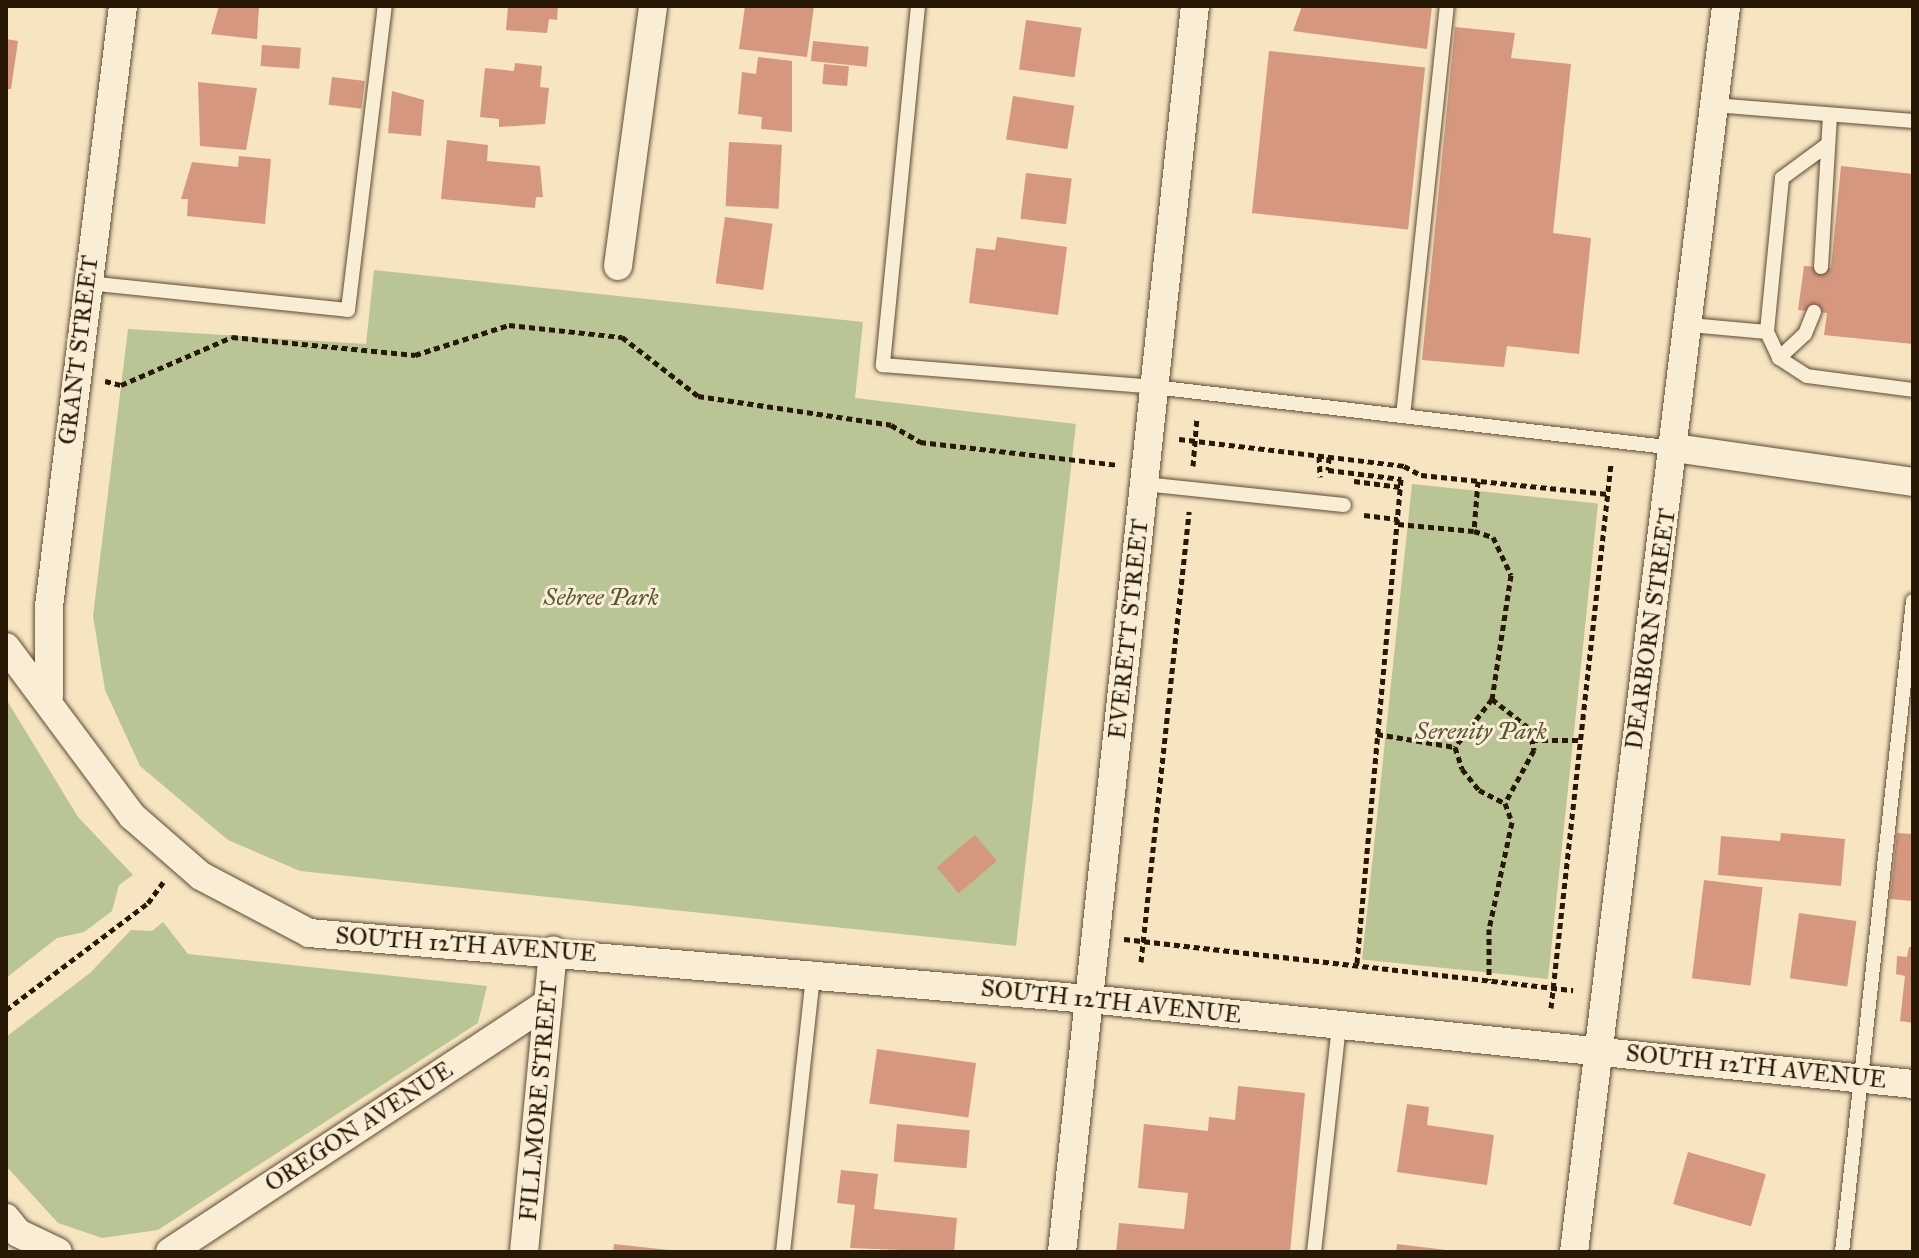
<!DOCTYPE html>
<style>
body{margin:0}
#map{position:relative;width:1919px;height:1258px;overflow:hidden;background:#f7e4c0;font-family:"IM FELL Great Primer",serif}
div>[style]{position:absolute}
.green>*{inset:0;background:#b9c595;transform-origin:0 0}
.building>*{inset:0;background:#d5987f;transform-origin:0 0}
.path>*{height:5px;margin-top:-2.5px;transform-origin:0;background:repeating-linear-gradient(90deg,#271906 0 6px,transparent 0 10px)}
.roads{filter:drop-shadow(0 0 2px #5b4c34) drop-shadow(0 0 2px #5b4c34)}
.lane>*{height:14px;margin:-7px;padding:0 7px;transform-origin:7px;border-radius:7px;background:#faedd6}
.street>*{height:28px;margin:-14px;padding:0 14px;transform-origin:14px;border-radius:14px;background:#faedd6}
span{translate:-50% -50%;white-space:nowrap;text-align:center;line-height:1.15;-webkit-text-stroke:6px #faedd6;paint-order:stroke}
.street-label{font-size:24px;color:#271906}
.park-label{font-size:24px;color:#5a5538;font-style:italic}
.frame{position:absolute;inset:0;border:8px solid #271906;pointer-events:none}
</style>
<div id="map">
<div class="green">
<i style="clip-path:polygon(374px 270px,863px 322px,855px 398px,1076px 424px,1016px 946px,300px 871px,228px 840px,140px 766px,105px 690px,93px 616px,128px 329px,366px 344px)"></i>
<i style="left:1412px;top:484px;width:187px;height:478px;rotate:6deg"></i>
<i style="clip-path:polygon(6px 699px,78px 817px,133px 875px,119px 885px,112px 911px,84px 932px,57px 938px,6px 978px)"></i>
<i style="clip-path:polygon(163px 922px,188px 954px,487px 986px,478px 1023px,158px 1230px,102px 1238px,58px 1223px,6px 1166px,6px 1037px,90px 973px,131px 930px,152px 931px)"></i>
</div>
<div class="building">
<i style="clip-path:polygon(219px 6px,259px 6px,257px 39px,211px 34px)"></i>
<i style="clip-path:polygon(508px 6px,558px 6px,557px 20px,549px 19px,547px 33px,506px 30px)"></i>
<i style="clip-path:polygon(745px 6px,814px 6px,807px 57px,739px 49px)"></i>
<i style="clip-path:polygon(1302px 6px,1432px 6px,1427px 49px,1293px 31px)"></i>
<i style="left:1026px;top:20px;width:56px;height:50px;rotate:8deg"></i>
<i style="clip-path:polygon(1455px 27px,1515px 33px,1511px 58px,1571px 64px,1553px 233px,1591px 238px,1579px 354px,1507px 346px,1504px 367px,1422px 360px)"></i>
<i style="clip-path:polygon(6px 39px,18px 41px,11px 89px,6px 89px)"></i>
<i style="left:813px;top:41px;width:56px;height:20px;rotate:6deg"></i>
<i style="left:262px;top:45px;width:39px;height:21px;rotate:4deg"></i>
<i style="left:1269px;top:51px;width:157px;height:163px;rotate:6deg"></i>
<i style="clip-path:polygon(758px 57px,792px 61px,792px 132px,761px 129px,762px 117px,738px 114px,742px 72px,756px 74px)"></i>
<i style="clip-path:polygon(515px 63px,542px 66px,540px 87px,549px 88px,545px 124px,499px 127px,499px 119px,480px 117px,485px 68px,514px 71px)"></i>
<i style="left:824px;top:64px;width:25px;height:20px;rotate:5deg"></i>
<i style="left:332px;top:77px;width:33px;height:28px;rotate:7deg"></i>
<i style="clip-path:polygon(198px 82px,257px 88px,246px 150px,200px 146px)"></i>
<i style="clip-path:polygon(392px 91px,424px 100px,421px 136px,388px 133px)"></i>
<i style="left:1013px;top:96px;width:62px;height:44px;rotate:9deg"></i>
<i style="clip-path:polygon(447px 140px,488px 145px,487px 161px,540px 166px,543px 197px,536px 197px,535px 208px,441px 199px)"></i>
<i style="left:729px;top:142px;width:53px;height:64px;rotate:3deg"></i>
<i style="clip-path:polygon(239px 156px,271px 159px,265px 224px,187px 216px,188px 199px,181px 199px,192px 162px,238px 167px)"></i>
<i style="clip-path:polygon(1841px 166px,1913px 174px,1913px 344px,1824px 335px,1827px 313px,1798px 310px,1804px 266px,1831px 268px)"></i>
<i style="left:1026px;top:173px;width:46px;height:46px;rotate:7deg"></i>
<i style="left:725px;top:217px;width:48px;height:67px;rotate:8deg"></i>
<i style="clip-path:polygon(997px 237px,1067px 247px,1058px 315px,969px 303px,976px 248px,995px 250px)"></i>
<i style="clip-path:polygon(1781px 833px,1845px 839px,1841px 886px,1718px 875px,1721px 836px,1780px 841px)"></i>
<i style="clip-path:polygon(1897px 833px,1913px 834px,1913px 901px,1890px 899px)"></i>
<i style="left:975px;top:835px;width:34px;height:50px;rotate:50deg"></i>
<i style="left:1704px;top:880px;width:59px;height:99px;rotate:7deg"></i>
<i style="left:1799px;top:913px;width:58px;height:66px;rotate:8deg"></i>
<i style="clip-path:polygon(1909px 947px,1913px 947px,1913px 1023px,1900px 1021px,1905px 976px,1896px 974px,1897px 956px,1907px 957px)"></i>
<i style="left:877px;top:1049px;width:100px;height:55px;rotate:8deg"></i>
<i style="clip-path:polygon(1238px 1086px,1305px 1093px,1290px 1252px,1116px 1252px,1119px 1223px,1184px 1229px,1188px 1193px,1138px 1188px,1144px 1124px,1208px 1131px,1209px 1117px,1235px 1120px)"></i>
<i style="clip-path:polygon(1407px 1104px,1429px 1107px,1427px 1125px,1494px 1135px,1487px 1185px,1397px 1172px)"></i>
<i style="left:897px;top:1124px;width:73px;height:38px;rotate:5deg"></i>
<i style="left:1688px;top:1152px;width:81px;height:54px;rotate:16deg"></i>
<i style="clip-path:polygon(841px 1170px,878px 1174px,874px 1209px,957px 1218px,954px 1252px,850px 1248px,855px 1205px,837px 1203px)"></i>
<i style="clip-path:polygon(614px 1244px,669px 1250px,669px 1252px,613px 1252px)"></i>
<i style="clip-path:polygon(1397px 1244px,1446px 1250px,1446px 1252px,1396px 1252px)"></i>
</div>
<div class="path">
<i style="left:105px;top:381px;width:16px;rotate:14deg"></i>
<i style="left:121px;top:385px;width:121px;rotate:-23.4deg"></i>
<i style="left:232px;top:337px;width:184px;rotate:5.6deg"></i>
<i style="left:415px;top:355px;width:99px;rotate:-17.7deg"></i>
<i style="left:509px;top:325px;width:114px;rotate:6.1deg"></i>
<i style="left:622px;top:337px;width:96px;rotate:37.8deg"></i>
<i style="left:698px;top:396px;width:195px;rotate:8.5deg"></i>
<i style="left:891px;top:425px;width:34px;rotate:30deg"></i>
<i style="left:920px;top:442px;width:199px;rotate:6.6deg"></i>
<i style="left:1179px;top:439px;width:227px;rotate:6.8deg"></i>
<i style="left:1404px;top:466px;width:19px;rotate:28deg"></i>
<i style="left:1421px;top:475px;width:188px;rotate:5.8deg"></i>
<i style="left:1319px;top:456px;width:21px;rotate:87deg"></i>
<i style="left:1329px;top:457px;width:13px;rotate:94deg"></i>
<i style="left:1328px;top:470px;width:74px;rotate:7deg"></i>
<i style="left:1401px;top:479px;width:488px;rotate:95.2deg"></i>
<i style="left:1193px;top:466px;width:49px;rotate:-85.3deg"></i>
<i style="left:1354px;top:481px;width:47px;rotate:7.3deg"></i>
<i style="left:1478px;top:481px;width:50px;rotate:94.6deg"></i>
<i style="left:1474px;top:531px;width:20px;rotate:18deg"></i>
<i style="left:1493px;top:537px;width:42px;rotate:64.7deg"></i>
<i style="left:1511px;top:575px;width:125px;rotate:98.7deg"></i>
<i style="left:1492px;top:699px;width:61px;rotate:127.6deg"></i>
<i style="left:1455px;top:747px;width:23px;rotate:72deg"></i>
<i style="left:1462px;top:769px;width:27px;rotate:51deg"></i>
<i style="left:1479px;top:790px;width:29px;rotate:27deg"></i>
<i style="left:1505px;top:803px;width:20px;rotate:70deg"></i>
<i style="left:1512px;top:822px;width:109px;rotate:102.1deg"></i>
<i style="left:1489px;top:929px;width:51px;rotate:90deg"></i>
<i style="left:1364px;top:515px;width:34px;rotate:7deg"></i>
<i style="left:1398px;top:524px;width:76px;rotate:5.3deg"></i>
<i style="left:1492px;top:699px;width:47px;rotate:38.1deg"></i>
<i style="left:1529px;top:728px;width:23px;rotate:77deg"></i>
<i style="left:1534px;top:750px;width:60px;rotate:118.7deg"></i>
<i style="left:1377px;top:734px;width:79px;rotate:9.5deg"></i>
<i style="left:1532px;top:740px;width:49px"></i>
<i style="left:1124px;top:939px;width:452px;rotate:6.5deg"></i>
<i style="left:1141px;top:962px;width:453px;rotate:-83.9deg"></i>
<i style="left:1551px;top:1008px;width:547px;rotate:-83.71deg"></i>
<i style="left:6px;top:1010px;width:178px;rotate:-37deg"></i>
<i style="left:148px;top:903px;width:26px;rotate:-54deg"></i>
</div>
<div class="roads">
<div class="lane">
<i style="left:918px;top:6px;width:361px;rotate:95.6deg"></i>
<i style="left:883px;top:365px;width:272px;rotate:4.6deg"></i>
<i style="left:1154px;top:387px;width:525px;rotate:6.68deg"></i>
<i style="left:1714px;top:105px;width:200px;rotate:4.6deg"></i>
<i style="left:1827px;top:145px;width:56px;rotate:143.7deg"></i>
<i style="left:1782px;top:178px;width:155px;rotate:95.6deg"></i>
<i style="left:1767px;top:332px;width:29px;rotate:65deg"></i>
<i style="left:1779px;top:358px;width:33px;rotate:33deg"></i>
<i style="left:1807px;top:376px;width:107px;rotate:7.5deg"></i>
<i style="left:1821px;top:267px;width:151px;rotate:-86.6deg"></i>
<i style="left:87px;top:283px;width:262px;rotate:5.9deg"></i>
<i style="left:348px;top:310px;width:306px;rotate:-83.1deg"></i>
<i style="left:1690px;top:325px;width:77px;rotate:5.2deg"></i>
<i style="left:1779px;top:358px;width:35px;rotate:-43deg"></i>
<i style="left:1805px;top:334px;width:24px;rotate:-68deg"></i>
<i style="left:1403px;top:416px;width:412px;rotate:-83.9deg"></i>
<i style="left:1144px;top:484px;width:201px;rotate:6deg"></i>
<i style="left:783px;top:1252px;width:280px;rotate:-83.8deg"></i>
<i style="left:1314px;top:1252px;width:229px;rotate:-83.7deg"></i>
<i style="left:1842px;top:1252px;width:655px;rotate:-83.78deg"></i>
</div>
<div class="street">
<i style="left:618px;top:266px;width:262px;rotate:-82.3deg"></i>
<i style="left:1675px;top:448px;width:240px;rotate:8.1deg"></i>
<i style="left:6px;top:647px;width:211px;rotate:53.3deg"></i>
<i style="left:132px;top:816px;width:91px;rotate:41deg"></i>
<i style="left:201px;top:876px;width:122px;rotate:27.8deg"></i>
<i style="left:309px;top:933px;width:783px;rotate:4.84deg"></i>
<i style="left:1089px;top:999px;width:828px;rotate:5.89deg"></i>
<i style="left:49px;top:696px;width:90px;rotate:-90deg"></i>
<i style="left:49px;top:606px;width:605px;rotate:-82.97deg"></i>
<i style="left:6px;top:1218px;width:19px;rotate:51deg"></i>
<i style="left:18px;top:1233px;width:44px;rotate:25.4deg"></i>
<i style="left:170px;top:1252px;width:453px;rotate:-33.4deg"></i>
<i style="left:524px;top:1252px;width:303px;rotate:-84.5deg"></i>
<i style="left:1062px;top:1252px;width:1253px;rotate:-83.91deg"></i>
<i style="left:1574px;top:1252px;width:1255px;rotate:-83.04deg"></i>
</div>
</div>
<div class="street-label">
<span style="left:79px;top:350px;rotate:-83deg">GRANT STREET</span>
<span style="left:1129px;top:629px;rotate:-84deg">EVERETT STREET</span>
<span style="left:1651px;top:629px;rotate:-82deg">DEARBORN STREET</span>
<span style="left:466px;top:945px;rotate:4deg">SOUTH 12TH AVENUE</span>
<span style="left:1111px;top:1002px;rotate:6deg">SOUTH 12TH AVENUE</span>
<span style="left:1756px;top:1067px;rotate:6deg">SOUTH 12TH AVENUE</span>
<span style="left:539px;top:1101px;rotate:-85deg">FILLMORE STREET</span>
<span style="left:359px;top:1127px;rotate:-33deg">OREGON AVENUE</span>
</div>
<div class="park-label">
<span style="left:601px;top:598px">Sebree Park</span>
<span style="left:1481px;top:732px">Serenity Park</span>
</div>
<div class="frame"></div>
</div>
